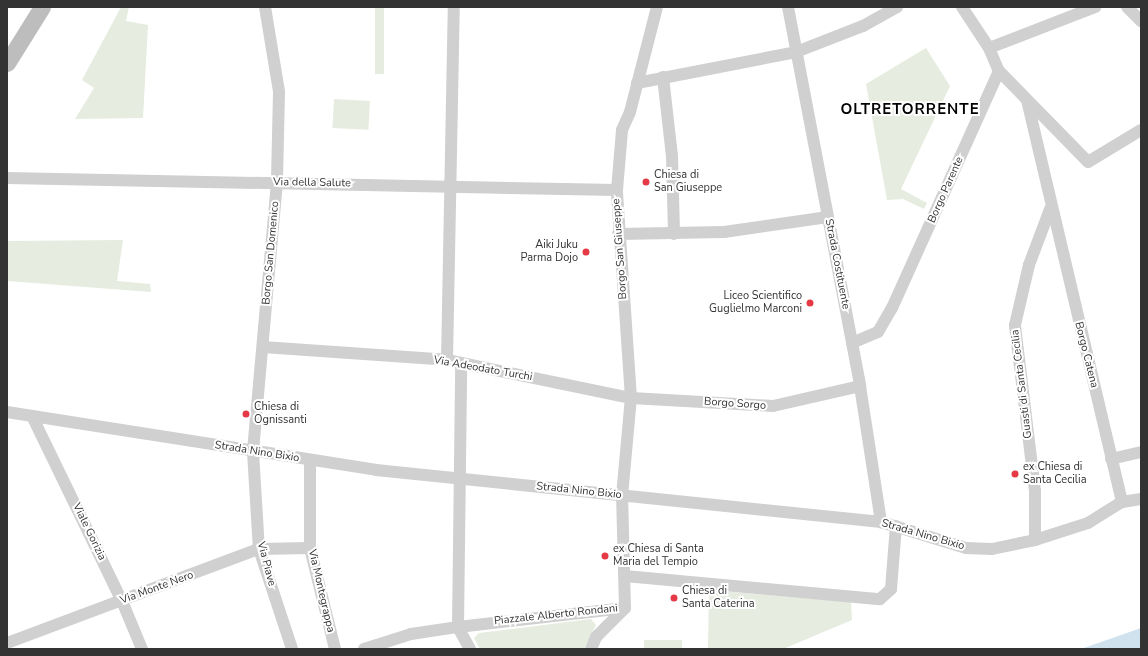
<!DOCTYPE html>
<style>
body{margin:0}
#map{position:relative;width:1148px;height:656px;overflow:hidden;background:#fff;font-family:"Nunito Sans",sans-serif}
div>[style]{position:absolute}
.green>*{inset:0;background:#e6ecdf;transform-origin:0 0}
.water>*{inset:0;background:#cfe2ee}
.minor>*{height:12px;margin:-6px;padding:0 6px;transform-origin:6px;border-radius:6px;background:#d0d0d0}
.secondary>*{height:17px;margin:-8.5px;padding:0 8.5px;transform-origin:8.5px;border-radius:8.5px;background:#bdbdbd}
.dots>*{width:11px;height:11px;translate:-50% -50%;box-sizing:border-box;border:2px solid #fff;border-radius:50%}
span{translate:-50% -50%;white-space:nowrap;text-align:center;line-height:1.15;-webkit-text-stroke:4px #fff;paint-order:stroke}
.poi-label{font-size:11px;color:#333}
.left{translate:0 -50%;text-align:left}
.right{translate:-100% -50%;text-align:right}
.street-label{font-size:11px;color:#333}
.district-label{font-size:15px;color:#000;font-weight:700;letter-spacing:1px}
.frame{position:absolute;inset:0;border:8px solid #333;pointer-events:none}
</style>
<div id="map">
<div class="green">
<i style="clip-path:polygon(121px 7px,129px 7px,126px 21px,148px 25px,143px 118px,75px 119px,94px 88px,82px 80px)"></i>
<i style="left:375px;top:7px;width:9px;height:67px"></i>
<i style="clip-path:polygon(926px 48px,950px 86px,901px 189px,927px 203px,924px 209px,903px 199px,887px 200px,866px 84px)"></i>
<i style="left:334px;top:99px;width:36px;height:29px;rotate:3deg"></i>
<i style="clip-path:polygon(123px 240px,117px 281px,150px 284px,151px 292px,7px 281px,7px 241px)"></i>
<i style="clip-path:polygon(709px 590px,851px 602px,852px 620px,783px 649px,708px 649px)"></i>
<i style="clip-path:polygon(591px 619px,596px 625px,584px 649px,480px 649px,474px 638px,479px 633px)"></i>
<i style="left:644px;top:640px;width:38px;height:9px"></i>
</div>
<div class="water">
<i style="clip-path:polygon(1141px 628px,1141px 649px,1081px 649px)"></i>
</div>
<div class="minor">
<i style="left:265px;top:7px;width:86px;rotate:80.6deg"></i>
<i style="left:279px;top:92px;width:90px;rotate:91.3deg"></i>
<i style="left:277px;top:182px;width:271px;rotate:95.1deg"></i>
<i style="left:253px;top:452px;width:97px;rotate:86.5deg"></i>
<i style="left:259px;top:549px;width:105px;rotate:71.7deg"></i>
<i style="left:788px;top:7px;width:386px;rotate:79.2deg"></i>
<i style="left:860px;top:386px;width:138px;rotate:81.2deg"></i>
<i style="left:962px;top:7px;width:49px;rotate:56.6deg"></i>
<i style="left:989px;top:48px;width:25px;rotate:67deg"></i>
<i style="left:999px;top:71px;width:127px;rotate:45.6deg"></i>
<i style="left:1088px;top:162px;width:62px;rotate:-31.1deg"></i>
<i style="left:1127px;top:7px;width:20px;rotate:45deg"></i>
<i style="left:989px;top:48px;width:114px;rotate:-21.1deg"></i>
<i style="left:663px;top:77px;width:80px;rotate:83.5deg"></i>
<i style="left:672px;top:156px;width:78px;rotate:88.5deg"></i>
<i style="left:637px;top:83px;width:162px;rotate:-11deg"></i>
<i style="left:796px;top:52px;width:72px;rotate:-21.2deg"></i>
<i style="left:863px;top:26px;width:39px;rotate:-29deg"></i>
<i style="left:1027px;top:100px;width:413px;rotate:76.7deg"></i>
<i style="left:7px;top:178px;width:610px;rotate:1.13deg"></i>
<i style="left:618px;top:234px;width:106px;rotate:-1.1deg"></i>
<i style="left:724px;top:232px;width:105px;rotate:-8.2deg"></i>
<i style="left:852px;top:343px;width:28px;rotate:-23deg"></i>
<i style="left:878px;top:332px;width:28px;rotate:-60deg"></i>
<i style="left:892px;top:308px;width:260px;rotate:-65.7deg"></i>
<i style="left:263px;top:347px;width:184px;rotate:4deg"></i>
<i style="left:447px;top:360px;width:188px;rotate:11.7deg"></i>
<i style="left:631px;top:398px;width:142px;rotate:3.2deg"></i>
<i style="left:773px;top:406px;width:89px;rotate:-12.9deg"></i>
<i style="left:447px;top:360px;width:353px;rotate:-88.9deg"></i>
<i style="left:7px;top:412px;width:374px;rotate:8.9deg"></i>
<i style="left:376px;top:470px;width:508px;rotate:5.88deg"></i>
<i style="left:881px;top:522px;width:89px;rotate:17deg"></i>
<i style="left:966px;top:548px;width:26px;rotate:2deg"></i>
<i style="left:992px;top:549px;width:44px;rotate:-11.8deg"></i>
<i style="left:1035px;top:540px;width:56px;rotate:-17.8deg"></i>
<i style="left:1088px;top:523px;width:40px;rotate:-32deg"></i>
<i style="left:1122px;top:502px;width:19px;rotate:-9deg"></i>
<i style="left:32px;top:416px;width:206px;rotate:64.1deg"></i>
<i style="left:122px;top:601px;width:52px;rotate:67.4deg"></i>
<i style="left:1111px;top:459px;width:31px;rotate:-13deg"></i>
<i style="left:310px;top:460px;width:88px;rotate:90deg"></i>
<i style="left:310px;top:548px;width:104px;rotate:76.1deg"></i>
<i style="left:1035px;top:540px;width:49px;rotate:-90deg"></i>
<i style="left:1035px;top:491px;width:167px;rotate:-96.9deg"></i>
<i style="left:1015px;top:325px;width:62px;rotate:-76.9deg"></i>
<i style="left:1029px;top:265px;width:60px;rotate:-69.4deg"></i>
<i style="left:625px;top:576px;width:256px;rotate:5.2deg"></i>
<i style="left:880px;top:599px;width:15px;rotate:-42deg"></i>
<i style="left:891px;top:589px;width:63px;rotate:-85.5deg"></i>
<i style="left:625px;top:608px;width:112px;rotate:-91.5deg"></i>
<i style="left:622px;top:496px;width:98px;rotate:-84.8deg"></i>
<i style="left:631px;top:398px;width:208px;rotate:-93.9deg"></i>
<i style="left:617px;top:190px;width:60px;rotate:-85.2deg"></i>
<i style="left:622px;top:130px;width:20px;rotate:-66deg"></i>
<i style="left:630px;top:112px;width:108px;rotate:-75.6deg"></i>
<i style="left:7px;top:643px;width:269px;rotate:-20.5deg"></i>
<i style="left:259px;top:549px;width:51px;rotate:-1.1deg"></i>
<i style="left:364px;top:649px;width:49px;rotate:-17.7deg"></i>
<i style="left:411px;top:634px;width:48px;rotate:-8.5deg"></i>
<i style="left:458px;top:627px;width:264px;rotate:-89.3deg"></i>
<i style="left:470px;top:649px;width:25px;rotate:-119deg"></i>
<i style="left:458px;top:627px;width:168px;rotate:-6.5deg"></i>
<i style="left:591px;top:649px;width:13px;rotate:-67deg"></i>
<i style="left:596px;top:637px;width:41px;rotate:-45deg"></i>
</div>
<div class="secondary">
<i style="left:7px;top:63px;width:66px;rotate:-58deg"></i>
</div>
<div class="dots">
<i style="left:646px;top:182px;background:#e63946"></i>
<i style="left:586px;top:252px;background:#e63946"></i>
<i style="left:810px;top:303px;background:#e63946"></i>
<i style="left:246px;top:414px;background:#e63946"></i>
<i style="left:1015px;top:474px;background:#e63946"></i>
<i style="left:605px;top:556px;background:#e63946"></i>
<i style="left:674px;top:598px;background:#e63946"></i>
</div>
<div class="poi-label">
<span class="left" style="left:654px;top:182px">Chiesa di<br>San Giuseppe</span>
<span class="right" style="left:578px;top:252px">Aiki Juku<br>Parma Dojo</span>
<span class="right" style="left:802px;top:303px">Liceo Scientifico<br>Guglielmo Marconi</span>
<span class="left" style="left:254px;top:414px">Chiesa di<br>Ognissanti</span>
<span class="left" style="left:1023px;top:474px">ex Chiesa di<br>Santa Cecilia</span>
<span class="left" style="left:613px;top:556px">ex Chiesa di Santa<br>Maria del Tempio</span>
<span class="left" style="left:682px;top:598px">Chiesa di<br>Santa Caterina</span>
</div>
<div class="street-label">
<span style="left:312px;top:183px;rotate:1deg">Via della Salute</span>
<span style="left:946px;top:190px;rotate:-66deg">Borgo Parente</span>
<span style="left:620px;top:249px;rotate:-94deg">Borgo San Giuseppe</span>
<span style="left:271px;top:253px;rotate:-85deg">Borgo San Domenico</span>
<span style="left:837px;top:264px;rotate:79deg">Strada Costituente</span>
<span style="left:1086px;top:355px;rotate:76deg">Borgo Catena</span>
<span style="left:483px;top:369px;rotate:10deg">Via Adeodato Turchi</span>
<span style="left:1022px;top:384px;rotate:-97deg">Guasti di Santa Cecilia</span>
<span style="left:735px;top:404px;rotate:4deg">Borgo Sorgo</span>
<span style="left:257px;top:452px;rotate:9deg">Strada Nino Bixio</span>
<span style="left:579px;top:491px;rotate:6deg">Strada Nino Bixio</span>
<span style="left:89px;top:532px;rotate:64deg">Viale Gorizia</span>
<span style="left:923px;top:535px;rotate:16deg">Strada Nino Bixio</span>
<span style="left:266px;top:564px;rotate:75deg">Via Piave</span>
<span style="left:157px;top:588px;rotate:-20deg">Via Monte Nero</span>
<span style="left:321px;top:591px;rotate:77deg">Via Montegrappa</span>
<span style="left:556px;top:615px;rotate:-6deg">Piazzale Alberto Rondani</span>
</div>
<div class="district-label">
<span style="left:910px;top:110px">OLTRETORRENTE</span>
</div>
<div class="frame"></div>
</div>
